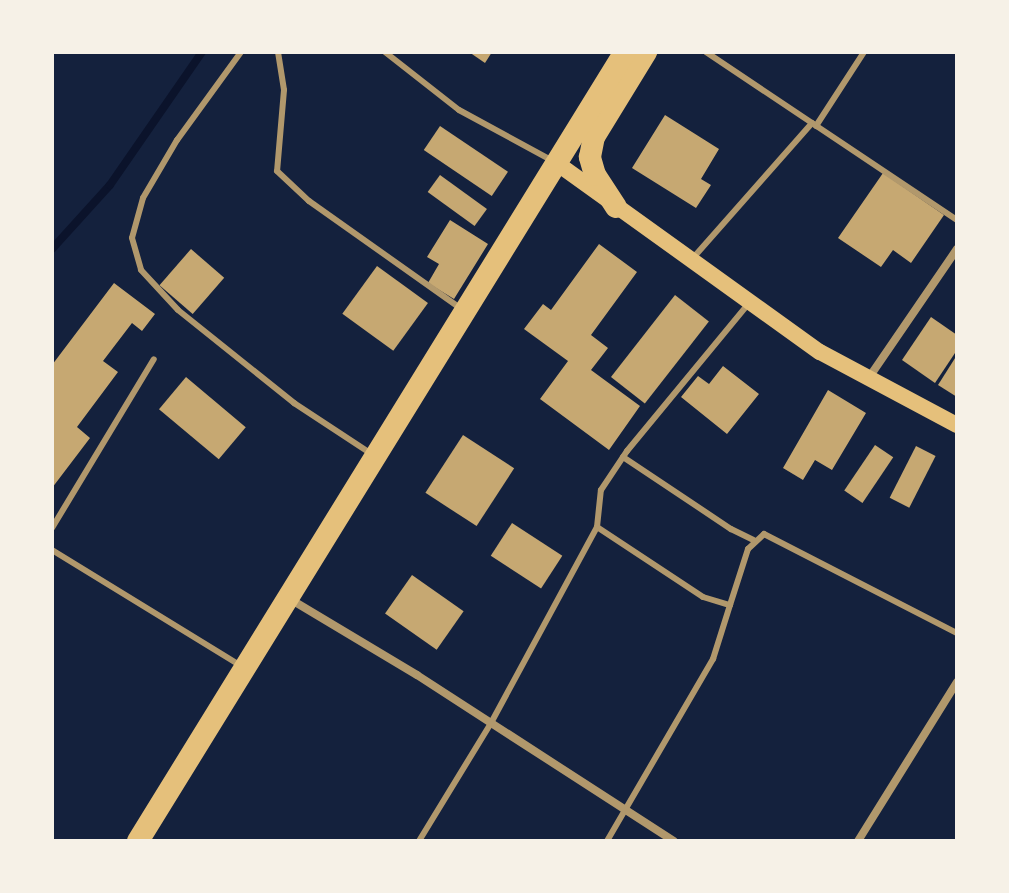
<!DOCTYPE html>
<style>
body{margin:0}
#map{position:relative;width:1009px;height:893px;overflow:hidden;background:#14213d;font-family:Barlow,sans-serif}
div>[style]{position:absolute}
.stream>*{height:8px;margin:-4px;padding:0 4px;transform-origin:4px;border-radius:4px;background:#0b132b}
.building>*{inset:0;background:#c6a872;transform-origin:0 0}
.service>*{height:6px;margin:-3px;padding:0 3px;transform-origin:3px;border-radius:3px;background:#b1986c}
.minor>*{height:8px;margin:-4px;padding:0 4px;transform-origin:4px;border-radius:4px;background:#b1986c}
.secondary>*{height:16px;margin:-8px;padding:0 8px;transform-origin:8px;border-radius:8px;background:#e5c07b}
.trunk>*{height:22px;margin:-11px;padding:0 11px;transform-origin:11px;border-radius:11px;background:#e5c07b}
span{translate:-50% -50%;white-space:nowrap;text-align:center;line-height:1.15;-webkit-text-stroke:7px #f6f1e7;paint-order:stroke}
.frame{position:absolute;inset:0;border:54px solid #f6f1e7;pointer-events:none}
</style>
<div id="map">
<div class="stream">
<i style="left:52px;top:249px;width:86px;rotate:-47.8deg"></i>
<i style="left:110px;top:185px;width:162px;rotate:-55.3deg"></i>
</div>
<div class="building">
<i style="clip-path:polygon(469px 52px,492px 52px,485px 63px)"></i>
<i style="clip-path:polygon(665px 115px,719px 149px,701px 179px,711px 185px,696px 208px,632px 168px)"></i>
<i style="left:440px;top:126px;width:82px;height:29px;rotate:34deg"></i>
<i style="clip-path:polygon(883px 173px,944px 215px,911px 263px,893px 250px,881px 267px,838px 238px)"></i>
<i style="left:440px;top:175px;width:58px;height:21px;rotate:36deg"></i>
<i style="clip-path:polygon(450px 220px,488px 244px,454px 299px,428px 283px,439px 264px,427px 257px)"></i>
<i style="clip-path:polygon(599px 244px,637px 272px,591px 335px,608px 348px,591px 370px,640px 406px,609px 450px,540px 399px,568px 361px,524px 329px,543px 304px,551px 310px)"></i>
<i style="left:191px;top:249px;width:44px;height:48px;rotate:41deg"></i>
<i style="left:377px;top:266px;width:63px;height:59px;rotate:36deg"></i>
<i style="clip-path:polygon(114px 283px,155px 314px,142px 331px,132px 323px,103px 361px,118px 372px,77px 427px,90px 438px,52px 488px,52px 365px)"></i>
<i style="left:675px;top:295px;width:43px;height:104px;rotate:38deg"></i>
<i style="clip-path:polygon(931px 317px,957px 335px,957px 350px,935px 383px,902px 360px)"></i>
<i style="clip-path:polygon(957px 355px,957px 397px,938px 385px)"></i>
<i style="clip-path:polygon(723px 366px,759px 394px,727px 434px,681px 397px,698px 376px,709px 384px)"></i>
<i style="left:186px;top:377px;width:78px;height:42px;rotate:40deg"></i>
<i style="clip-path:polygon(828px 390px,866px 413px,832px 470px,815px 460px,803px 480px,783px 468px)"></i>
<i style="left:463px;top:435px;width:61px;height:69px;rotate:33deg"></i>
<i style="left:875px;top:445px;width:22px;height:55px;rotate:34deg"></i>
<i style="left:916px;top:446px;width:22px;height:58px;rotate:27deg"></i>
<i style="left:512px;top:523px;width:60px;height:39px;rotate:33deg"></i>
<i style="left:412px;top:575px;width:63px;height:47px;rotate:35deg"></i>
</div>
<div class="service">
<i style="left:241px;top:52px;width:109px;rotate:126deg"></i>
<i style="left:177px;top:140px;width:67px;rotate:120.4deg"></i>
<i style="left:143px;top:198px;width:41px;rotate:105.4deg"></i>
<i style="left:132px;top:238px;width:33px;rotate:74deg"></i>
<i style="left:141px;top:270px;width:54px;rotate:47.2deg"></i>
<i style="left:178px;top:310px;width:149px;rotate:38.7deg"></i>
<i style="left:294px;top:403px;width:91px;rotate:33.3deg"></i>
<i style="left:278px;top:52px;width:38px;rotate:81deg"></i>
<i style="left:284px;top:90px;width:81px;rotate:94.9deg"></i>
<i style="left:277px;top:171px;width:44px;rotate:43.2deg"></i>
<i style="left:309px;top:201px;width:189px;rotate:35.3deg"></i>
<i style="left:385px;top:52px;width:94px;rotate:38.1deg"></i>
<i style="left:459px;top:110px;width:105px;rotate:28.5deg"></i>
<i style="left:706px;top:52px;width:302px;rotate:33.8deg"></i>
<i style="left:816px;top:126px;width:88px;rotate:-57deg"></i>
<i style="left:693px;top:258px;width:180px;rotate:-48.6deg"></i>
<i style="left:623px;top:457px;width:130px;rotate:33.7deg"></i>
<i style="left:731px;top:529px;width:25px;rotate:26deg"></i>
<i style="left:597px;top:527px;width:127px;rotate:33.4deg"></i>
<i style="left:703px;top:597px;width:28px;rotate:17deg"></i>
<i style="left:730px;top:605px;width:59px;rotate:-72.2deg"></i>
<i style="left:748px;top:549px;width:22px;rotate:-43deg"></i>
<i style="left:764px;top:534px;width:217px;rotate:27.2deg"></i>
<i style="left:52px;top:528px;width:197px;rotate:-58.9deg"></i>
<i style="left:52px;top:550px;width:220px;rotate:31.5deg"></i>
<i style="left:419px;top:841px;width:138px;rotate:-58.6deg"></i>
<i style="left:491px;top:723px;width:223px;rotate:-61.6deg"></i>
<i style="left:597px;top:527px;width:37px;rotate:-84deg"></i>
<i style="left:601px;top:490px;width:47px;rotate:-56.3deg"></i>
<i style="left:627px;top:451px;width:192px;rotate:-50.5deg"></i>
<i style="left:607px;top:841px;width:211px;rotate:-59.8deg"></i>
<i style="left:713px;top:659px;width:57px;rotate:-72.5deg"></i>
</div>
<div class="minor">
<i style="left:868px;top:379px;width:158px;rotate:-55.6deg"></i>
<i style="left:290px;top:599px;width:148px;rotate:30.9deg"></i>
<i style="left:417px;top:675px;width:306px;rotate:32.9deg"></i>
<i style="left:858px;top:841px;width:187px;rotate:-58.1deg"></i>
</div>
<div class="secondary">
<i style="left:558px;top:164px;width:322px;rotate:35.7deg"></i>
<i style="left:820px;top:352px;width:155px;rotate:28.1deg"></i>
</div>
<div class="trunk">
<i style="left:616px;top:207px;width:38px;rotate:-123deg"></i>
<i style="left:595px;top:175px;width:19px;rotate:-106deg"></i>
<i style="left:590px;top:157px;width:20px;rotate:-79deg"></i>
<i style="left:594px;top:137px;width:100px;rotate:-58.5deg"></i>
<i style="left:138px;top:841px;width:927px;rotate:-58.32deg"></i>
</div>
<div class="frame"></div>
</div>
